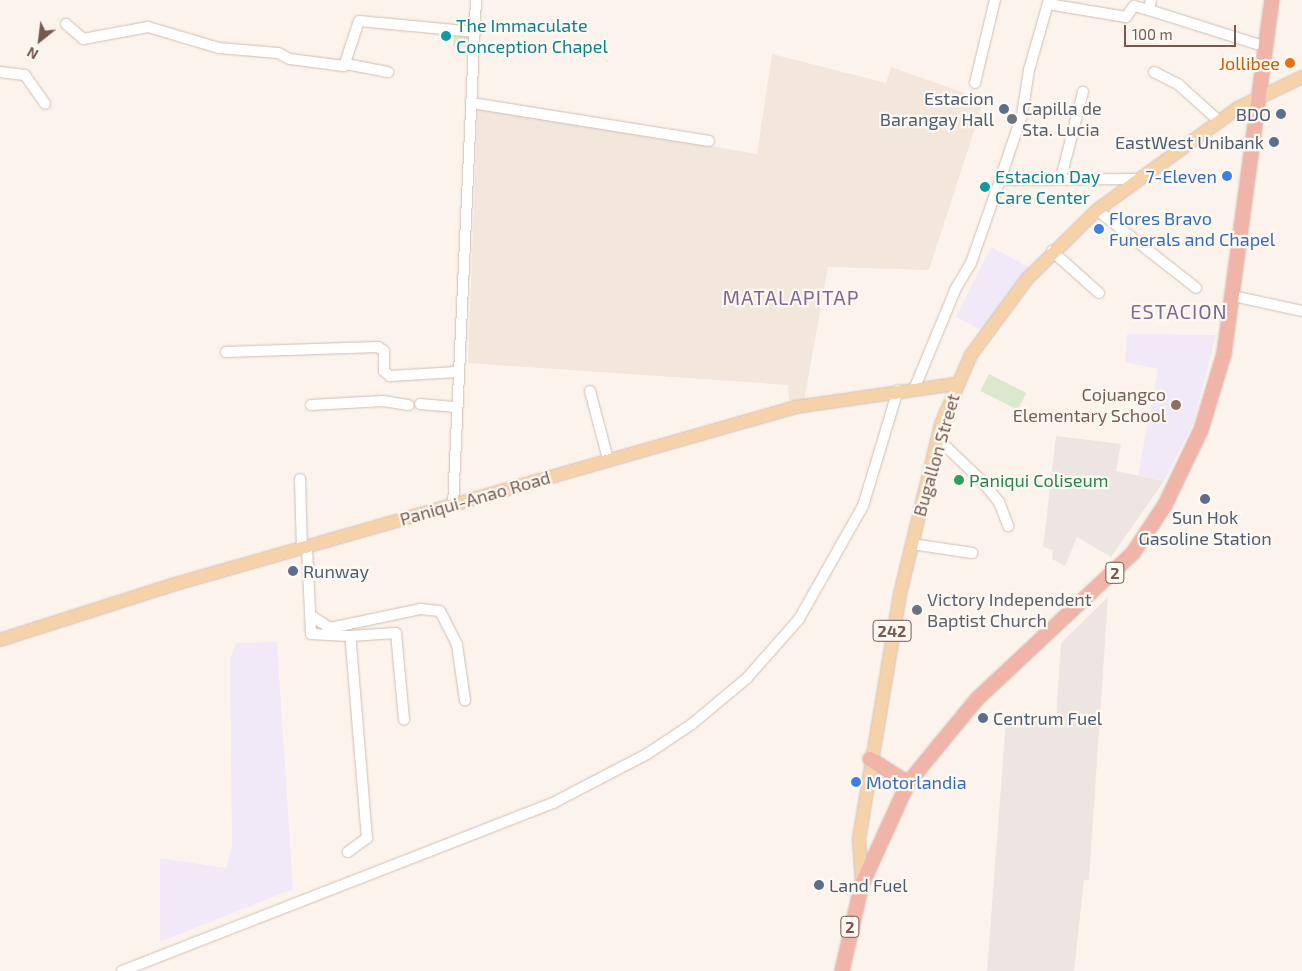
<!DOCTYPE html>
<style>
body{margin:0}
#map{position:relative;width:1302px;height:971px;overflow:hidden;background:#fcf4ec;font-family:"Exo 2",sans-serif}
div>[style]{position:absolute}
.residential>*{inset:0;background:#f3e6db}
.industrial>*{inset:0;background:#ece5e1}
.education>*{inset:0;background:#f1e9f8}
.green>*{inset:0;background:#dae9cb;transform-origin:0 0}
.roads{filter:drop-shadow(0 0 1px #d0beb4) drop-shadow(0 0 1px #d0beb4)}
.minor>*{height:10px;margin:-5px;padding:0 5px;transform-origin:5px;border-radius:5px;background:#fff}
.major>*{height:12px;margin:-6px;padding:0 6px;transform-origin:6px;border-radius:6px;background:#f5d2aa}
.highway>*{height:14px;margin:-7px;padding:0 7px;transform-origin:7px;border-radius:7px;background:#f1b4a8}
.dots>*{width:14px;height:14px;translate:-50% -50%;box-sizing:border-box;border:2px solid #fef9f3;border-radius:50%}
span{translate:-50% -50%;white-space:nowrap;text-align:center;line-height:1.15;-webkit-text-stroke:4.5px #fef9f3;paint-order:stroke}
.shield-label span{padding:1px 4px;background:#fef9f3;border:1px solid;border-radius:4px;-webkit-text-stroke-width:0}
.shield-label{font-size:16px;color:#765a50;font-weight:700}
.culture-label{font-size:18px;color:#0d838f}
.left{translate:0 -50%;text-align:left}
.food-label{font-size:18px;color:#c56008}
.right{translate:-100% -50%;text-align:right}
.service-label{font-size:18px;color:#4e5e75}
.worship-label{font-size:18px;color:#5b616d}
.shop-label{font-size:18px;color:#366cbe}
.education-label{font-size:18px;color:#785e54}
.street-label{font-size:18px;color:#765a50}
.leisure-label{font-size:18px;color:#27864d}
.quarter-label{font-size:20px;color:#7f6891;letter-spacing:1px}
.north{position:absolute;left:15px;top:15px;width:50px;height:50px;-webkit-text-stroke:4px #fef9f3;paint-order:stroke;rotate:209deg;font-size:14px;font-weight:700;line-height:20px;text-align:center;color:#765a50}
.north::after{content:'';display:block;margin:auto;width:18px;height:22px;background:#765a50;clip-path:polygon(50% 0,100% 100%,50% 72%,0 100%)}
.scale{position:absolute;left:1124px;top:25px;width:112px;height:22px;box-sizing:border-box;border:2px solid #765a50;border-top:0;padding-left:6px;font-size:15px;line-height:18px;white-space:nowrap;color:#765a50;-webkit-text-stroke:4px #fef9f3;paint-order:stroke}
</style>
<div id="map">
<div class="residential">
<i style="clip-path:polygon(772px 54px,886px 83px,891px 67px,984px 100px,929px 270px,828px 267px,804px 401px,789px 401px,788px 385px,468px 363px,478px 106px,757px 154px)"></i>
</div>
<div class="industrial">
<i style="clip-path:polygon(1056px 436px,1121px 444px,1116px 471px,1164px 481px,1111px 557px,1077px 537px,1065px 566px,1052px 559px,1053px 550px,1043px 547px)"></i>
<i style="clip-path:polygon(1108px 597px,1089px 880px,1084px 880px,1074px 971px,987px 971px,1006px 720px,1056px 721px,1061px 643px)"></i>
</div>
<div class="education">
<i style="clip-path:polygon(991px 247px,1031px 268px,983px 331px,956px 317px)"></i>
<i style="clip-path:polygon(1127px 334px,1216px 335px,1193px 424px,1164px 481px,1138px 475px,1158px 369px,1125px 362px)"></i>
<i style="clip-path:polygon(277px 642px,293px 889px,160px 942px,160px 858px,226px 868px,232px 847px,230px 659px,236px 643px)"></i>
</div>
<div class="green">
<i style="left:455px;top:17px;width:15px;height:29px;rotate:4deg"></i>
<i style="left:989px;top:374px;width:42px;height:19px;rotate:27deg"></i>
</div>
<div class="roads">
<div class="minor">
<i style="left:1048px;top:4px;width:79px;rotate:9.5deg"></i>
<i style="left:1126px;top:17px;width:14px;rotate:-54deg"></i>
<i style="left:1134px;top:6px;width:16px;rotate:15deg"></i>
<i style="left:1149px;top:10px;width:10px;rotate:-79deg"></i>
<i style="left:1149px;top:10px;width:123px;rotate:17.5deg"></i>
<i style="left:66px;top:24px;width:23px;rotate:41deg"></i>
<i style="left:83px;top:39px;width:66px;rotate:-10.5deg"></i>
<i style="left:148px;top:27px;width:74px;rotate:16.5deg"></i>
<i style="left:219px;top:48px;width:59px;rotate:4.8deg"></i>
<i style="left:278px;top:53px;width:13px;rotate:27deg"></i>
<i style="left:290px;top:59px;width:54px;rotate:7.4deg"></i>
<i style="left:344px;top:66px;width:47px;rotate:-71.6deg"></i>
<i style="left:359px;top:21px;width:117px;rotate:5.4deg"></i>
<i style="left:346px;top:64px;width:43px;rotate:10.8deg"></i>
<i style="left:0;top:72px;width:25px;rotate:7deg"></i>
<i style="left:25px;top:75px;width:35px;rotate:55deg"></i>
<i style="left:1154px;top:72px;width:27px;rotate:27deg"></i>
<i style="left:1178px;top:84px;width:55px;rotate:42.1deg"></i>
<i style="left:975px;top:83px;width:85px;rotate:-76.5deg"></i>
<i style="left:472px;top:103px;width:240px;rotate:9.1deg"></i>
<i style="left:1061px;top:178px;width:89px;rotate:-75.7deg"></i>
<i style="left:1000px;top:180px;width:137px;rotate:-0.4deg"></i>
<i style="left:1097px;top:210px;width:126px;rotate:38.2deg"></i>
<i style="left:1052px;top:251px;width:63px;rotate:41.8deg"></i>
<i style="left:1233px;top:296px;width:71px;rotate:12.3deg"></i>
<i style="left:226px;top:352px;width:152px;rotate:-1.9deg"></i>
<i style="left:378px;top:347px;width:7px;rotate:34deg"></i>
<i style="left:384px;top:351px;width:20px;rotate:90deg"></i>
<i style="left:384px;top:371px;width:8px;rotate:40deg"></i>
<i style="left:390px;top:376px;width:67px;rotate:-3.4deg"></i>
<i style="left:915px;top:387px;width:107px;rotate:-67.5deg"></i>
<i style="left:956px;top:288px;width:29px;rotate:-59deg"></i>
<i style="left:971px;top:263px;width:88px;rotate:-70.7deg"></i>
<i style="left:1000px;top:180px;width:69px;rotate:-71.3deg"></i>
<i style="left:1022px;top:115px;width:46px;rotate:-81.2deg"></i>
<i style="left:1029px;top:70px;width:73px;rotate:-74.1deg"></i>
<i style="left:590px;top:391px;width:70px;rotate:75.2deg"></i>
<i style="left:420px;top:404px;width:36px;rotate:5deg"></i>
<i style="left:311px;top:405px;width:72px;rotate:-3.2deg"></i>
<i style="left:383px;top:401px;width:26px;rotate:9deg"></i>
<i style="left:938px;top:439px;width:61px;rotate:43.7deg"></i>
<i style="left:982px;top:481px;width:27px;rotate:51deg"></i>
<i style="left:999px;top:502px;width:26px;rotate:69deg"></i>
<i style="left:300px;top:479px;width:70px;rotate:88.4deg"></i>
<i style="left:453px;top:506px;width:507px;rotate:-87.4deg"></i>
<i style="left:912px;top:544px;width:61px;rotate:8.5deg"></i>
<i style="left:307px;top:548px;width:86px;rotate:87.3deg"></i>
<i style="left:311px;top:634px;width:39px;rotate:3deg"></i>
<i style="left:350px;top:636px;width:8px;rotate:83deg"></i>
<i style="left:351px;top:644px;width:195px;rotate:85.3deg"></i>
<i style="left:367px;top:838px;width:24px;rotate:144deg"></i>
<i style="left:313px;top:617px;width:20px;rotate:33deg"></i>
<i style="left:330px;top:628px;width:92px;rotate:-11.9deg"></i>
<i style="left:420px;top:609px;width:20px;rotate:6deg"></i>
<i style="left:440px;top:611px;width:38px;rotate:63deg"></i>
<i style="left:457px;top:645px;width:56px;rotate:81.7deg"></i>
<i style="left:350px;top:636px;width:46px;rotate:-3.7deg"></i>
<i style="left:396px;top:633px;width:87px;rotate:84.7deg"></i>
<i style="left:122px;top:971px;width:463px;rotate:-21.3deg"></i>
<i style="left:553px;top:803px;width:106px;rotate:-27.5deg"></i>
<i style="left:647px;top:754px;width:54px;rotate:-33.7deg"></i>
<i style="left:692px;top:724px;width:72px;rotate:-39.9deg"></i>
<i style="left:747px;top:678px;width:79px;rotate:-48.6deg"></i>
<i style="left:799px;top:619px;width:130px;rotate:-60.5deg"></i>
<i style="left:863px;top:506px;width:121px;rotate:-73.2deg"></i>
</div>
<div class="major">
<i style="left:0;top:640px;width:188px;rotate:-17.7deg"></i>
<i style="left:179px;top:583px;width:642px;rotate:-15.92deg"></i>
<i style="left:796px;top:407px;width:162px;rotate:-8.2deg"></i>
<i style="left:862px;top:884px;width:45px;rotate:-93.8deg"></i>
<i style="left:859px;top:839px;width:248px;rotate:-80.5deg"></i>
<i style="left:900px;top:594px;width:175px;rotate:-76.4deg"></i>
<i style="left:941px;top:424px;width:75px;rotate:-66.5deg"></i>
<i style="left:971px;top:355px;width:94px;rotate:-53.6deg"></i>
<i style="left:1027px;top:279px;width:98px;rotate:-44.6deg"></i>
<i style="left:1097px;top:210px;width:174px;rotate:-35.9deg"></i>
<i style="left:1238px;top:108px;width:71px;rotate:-25.8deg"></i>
</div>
<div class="highway">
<i style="left:870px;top:759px;width:45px;rotate:32.3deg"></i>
<i style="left:842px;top:971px;width:89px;rotate:-77.1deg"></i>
<i style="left:862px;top:884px;width:111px;rotate:-65.5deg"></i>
<i style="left:908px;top:783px;width:109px;rotate:-50.6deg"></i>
<i style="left:977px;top:699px;width:214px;rotate:-43.1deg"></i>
<i style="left:1133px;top:553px;width:58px;rotate:-56.3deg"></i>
<i style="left:1165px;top:505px;width:83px;rotate:-64.4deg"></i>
<i style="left:1201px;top:430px;width:79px;rotate:-73.2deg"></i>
<i style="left:1224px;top:354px;width:357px;rotate:-82.3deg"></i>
</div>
</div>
<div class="dots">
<i style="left:446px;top:36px;background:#0f9aa8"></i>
<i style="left:1290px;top:63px;background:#e8710a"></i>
<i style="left:1004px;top:109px;background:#5c6f8a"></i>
<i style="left:1281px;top:114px;background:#5c6f8a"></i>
<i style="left:1012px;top:119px;background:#6b7280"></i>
<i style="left:1274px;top:142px;background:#5c6f8a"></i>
<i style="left:1227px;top:176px;background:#3f7fe0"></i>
<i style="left:985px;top:187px;background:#0f9aa8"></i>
<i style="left:1099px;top:229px;background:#3f7fe0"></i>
<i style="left:1176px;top:405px;background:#8d6e63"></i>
<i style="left:959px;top:480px;background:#2e9e5b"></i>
<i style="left:1205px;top:499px;background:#5c6f8a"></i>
<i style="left:293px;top:571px;background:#5c6f8a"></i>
<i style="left:917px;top:610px;background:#6b7280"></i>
<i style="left:983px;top:718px;background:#5c6f8a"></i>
<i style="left:856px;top:782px;background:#3f7fe0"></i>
<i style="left:819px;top:885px;background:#5c6f8a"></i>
</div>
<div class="shield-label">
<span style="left:1115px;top:573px">2</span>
<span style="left:892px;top:631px">242</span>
<span style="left:850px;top:927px">2</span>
</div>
<div class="culture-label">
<span class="left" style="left:456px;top:36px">The Immaculate<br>Conception Chapel</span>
<span class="left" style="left:995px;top:187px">Estacion Day<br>Care Center</span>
</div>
<div class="food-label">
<span class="right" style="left:1280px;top:63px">Jollibee</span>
</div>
<div class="service-label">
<span class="right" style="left:994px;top:109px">Estacion<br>Barangay Hall</span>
<span class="right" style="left:1271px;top:114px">BDO</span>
<span class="right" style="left:1264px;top:142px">EastWest Unibank</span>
<span style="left:1205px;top:528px">Sun Hok<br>Gasoline Station</span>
<span class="left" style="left:303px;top:571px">Runway</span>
<span class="left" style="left:993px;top:718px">Centrum Fuel</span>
<span class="left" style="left:829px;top:885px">Land Fuel</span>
</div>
<div class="worship-label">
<span class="left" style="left:1022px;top:119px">Capilla de<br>Sta. Lucia</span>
<span class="left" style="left:927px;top:610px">Victory Independent<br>Baptist Church</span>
</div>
<div class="shop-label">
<span class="right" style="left:1217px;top:176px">7-Eleven</span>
<span class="left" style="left:1109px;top:229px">Flores Bravo<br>Funerals and Chapel</span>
<span class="left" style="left:866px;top:782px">Motorlandia</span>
</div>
<div class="education-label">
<span class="right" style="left:1166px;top:405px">Cojuangco<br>Elementary School</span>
</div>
<div class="street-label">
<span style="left:936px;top:455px;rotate:-74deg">Bugallon Street</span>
<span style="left:475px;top:498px;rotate:-16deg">Paniqui-Anao Road</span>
</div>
<div class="leisure-label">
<span class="left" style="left:969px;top:480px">Paniqui Coliseum</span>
</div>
<div class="quarter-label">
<span style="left:791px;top:297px">MATALAPITAP</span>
<span style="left:1179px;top:311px">ESTACION</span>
</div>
<div class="north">N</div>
<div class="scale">100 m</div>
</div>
